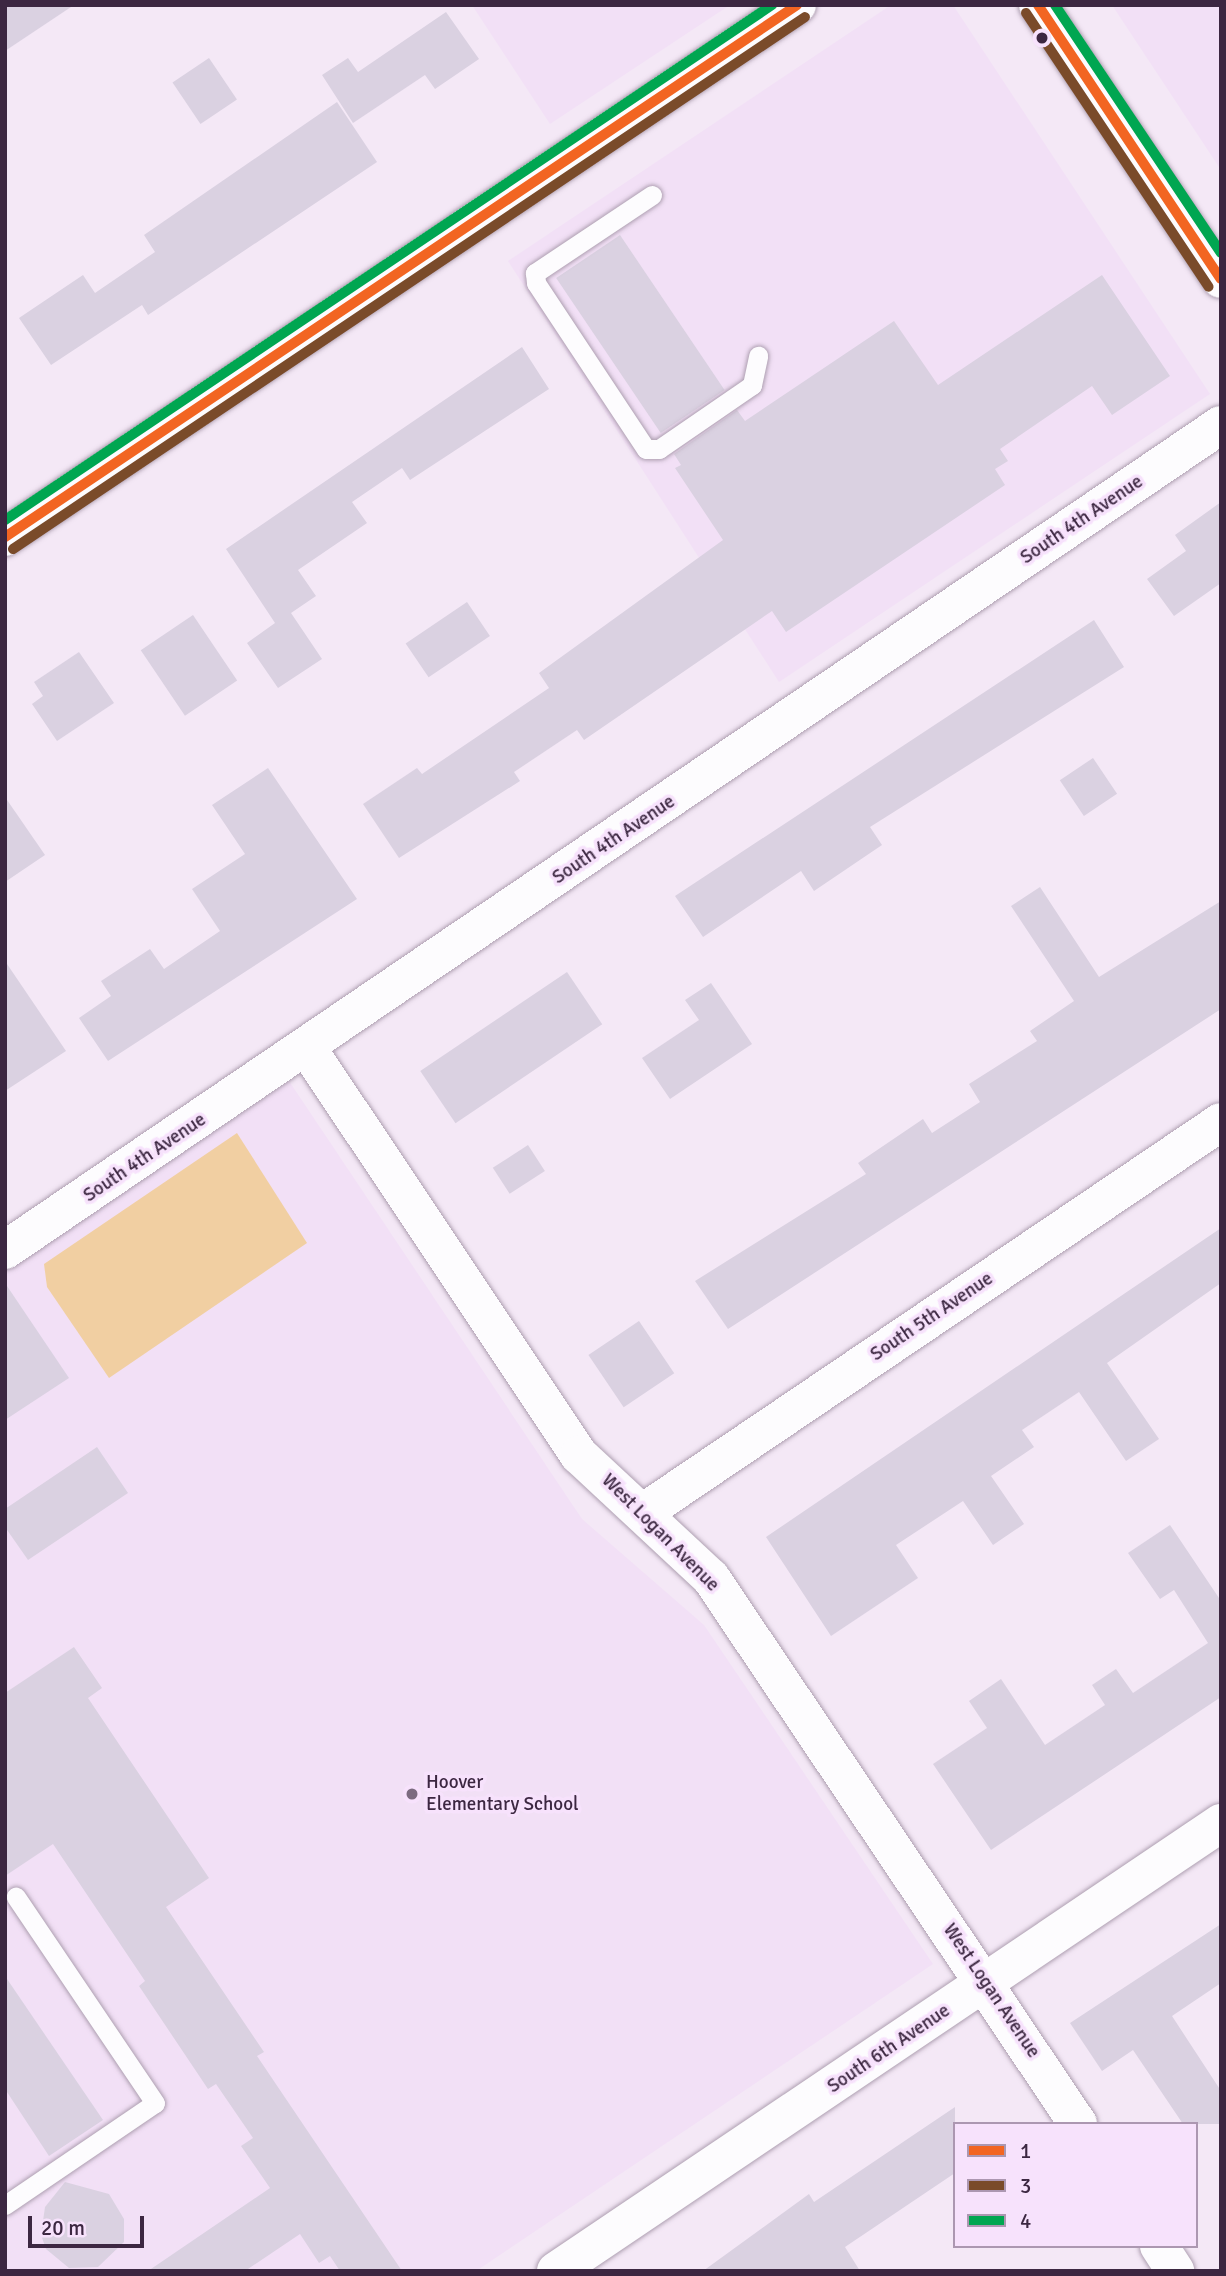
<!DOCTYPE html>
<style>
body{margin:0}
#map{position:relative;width:1226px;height:2276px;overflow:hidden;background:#f4e8f6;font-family:Signika,sans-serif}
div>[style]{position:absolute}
.built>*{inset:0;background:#f2e0f6}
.green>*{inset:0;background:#f1cfa2}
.building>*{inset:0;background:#dad1e1;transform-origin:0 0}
.roads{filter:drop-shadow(0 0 2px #ae9fb1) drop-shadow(0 0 2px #ae9fb1)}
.lane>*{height:19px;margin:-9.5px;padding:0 9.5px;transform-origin:9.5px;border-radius:9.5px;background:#fdfcfe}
.street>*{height:38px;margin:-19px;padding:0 19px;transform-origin:19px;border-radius:19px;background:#fdfcfe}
.secondary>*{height:38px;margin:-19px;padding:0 19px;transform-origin:19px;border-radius:19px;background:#fdfcfe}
.bus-1>*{height:10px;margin:-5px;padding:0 5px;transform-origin:5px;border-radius:5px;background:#f26522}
.bus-2>*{height:10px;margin:-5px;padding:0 5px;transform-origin:5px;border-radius:5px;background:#7a4b2a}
.bus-3>*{height:10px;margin:-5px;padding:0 5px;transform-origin:5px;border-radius:5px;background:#00a651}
.dots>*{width:19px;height:19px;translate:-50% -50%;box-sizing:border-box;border:4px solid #f7e2fc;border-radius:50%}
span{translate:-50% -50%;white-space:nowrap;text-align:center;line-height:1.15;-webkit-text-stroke:7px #f7e2fc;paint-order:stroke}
.street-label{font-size:19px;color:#3c2741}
.poi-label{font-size:19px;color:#3c2741}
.left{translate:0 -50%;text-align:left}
.frame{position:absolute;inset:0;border:7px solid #3c2741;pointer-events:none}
.legend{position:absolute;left:953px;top:2122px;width:245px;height:126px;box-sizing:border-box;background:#f7e2fc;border:2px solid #ac97b1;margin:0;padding:9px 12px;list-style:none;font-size:21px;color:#3c2741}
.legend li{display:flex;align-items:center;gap:14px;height:35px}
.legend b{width:35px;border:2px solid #ac97b1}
.scale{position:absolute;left:28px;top:2216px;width:116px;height:32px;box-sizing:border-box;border:4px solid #3c2741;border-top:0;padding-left:9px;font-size:21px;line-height:24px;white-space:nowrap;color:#3c2741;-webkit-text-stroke:5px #f7e2fc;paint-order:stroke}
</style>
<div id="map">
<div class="built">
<i style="clip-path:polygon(472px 5px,730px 5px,550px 124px)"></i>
<i style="clip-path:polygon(891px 5px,953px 5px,1210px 394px,779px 682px,508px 261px)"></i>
<i style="clip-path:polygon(1112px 5px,1221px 5px,1221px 170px)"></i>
<i style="clip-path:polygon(289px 1081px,582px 1519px,704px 1625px,933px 1964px,476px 2271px,5px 2271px,5px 1272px)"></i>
</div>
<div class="green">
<i style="clip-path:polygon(237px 1133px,307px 1243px,109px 1378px,47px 1287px,44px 1264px)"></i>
</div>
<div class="building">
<i style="clip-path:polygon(5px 5px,74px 5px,5px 51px)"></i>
<i style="clip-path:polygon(446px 12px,479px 59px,435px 89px,425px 75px,353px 123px,322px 75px,348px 58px,358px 72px)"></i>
<i style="left:209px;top:58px;width:50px;height:44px;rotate:56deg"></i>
<i style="clip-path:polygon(337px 102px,377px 162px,148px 315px,142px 305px,51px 365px,19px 318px,83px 275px,95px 293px,155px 252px,144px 235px)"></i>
<i style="left:620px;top:235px;width:187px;height:77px;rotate:56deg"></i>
<i style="clip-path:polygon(1102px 275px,1170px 376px,1112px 415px,1092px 386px,1000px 449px,1008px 461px,995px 469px,1005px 485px,786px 632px,772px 611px,584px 740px,577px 730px,514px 772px,520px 781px,399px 858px,363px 804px,417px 768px,422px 774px,549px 688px,539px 673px,723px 540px,675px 468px,681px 465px,674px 454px,737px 410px,745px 421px,894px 321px,938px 385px)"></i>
<i style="clip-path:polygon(522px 347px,549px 389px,410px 480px,402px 468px,352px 502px,367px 523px,298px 570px,316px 596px,291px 613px,322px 659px,278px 688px,247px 643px,275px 623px,226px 549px)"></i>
<i style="clip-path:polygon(1221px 502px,1221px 583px,1174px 616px,1147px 579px,1186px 551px,1175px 535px)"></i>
<i style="left:467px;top:602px;width:41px;height:74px;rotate:56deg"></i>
<i style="left:193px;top:615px;width:79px;height:63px;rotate:56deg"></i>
<i style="clip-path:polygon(1094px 620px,1124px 667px,870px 827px,882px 845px,814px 891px,801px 871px,703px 937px,675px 896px)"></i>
<i style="clip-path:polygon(79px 652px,114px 703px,57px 741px,32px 704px,43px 696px,34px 682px)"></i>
<i style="left:1093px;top:758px;width:43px;height:40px;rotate:56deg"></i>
<i style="clip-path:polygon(268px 768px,357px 899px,108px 1061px,79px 1018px,111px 996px,101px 981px,150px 949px,164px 969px,220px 931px,192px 889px,245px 854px,212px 805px)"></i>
<i style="clip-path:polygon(5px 797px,45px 855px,5px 882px)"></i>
<i style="clip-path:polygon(1040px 887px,1099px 977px,1221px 901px,1221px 1009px,728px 1329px,695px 1281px,866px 1174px,858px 1163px,923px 1119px,932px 1133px,980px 1102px,969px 1084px,1037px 1041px,1030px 1031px,1074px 1001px,1011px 906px)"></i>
<i style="clip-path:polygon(5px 961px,66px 1051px,5px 1091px)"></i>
<i style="left:567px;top:972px;width:63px;height:177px;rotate:56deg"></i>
<i style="clip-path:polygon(711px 983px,752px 1044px,670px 1099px,642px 1058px,699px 1020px,685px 1000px)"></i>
<i style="left:528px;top:1145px;width:31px;height:42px;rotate:57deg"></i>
<i style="clip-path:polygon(1221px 1228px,1221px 1283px,1107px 1363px,1159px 1439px,1126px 1461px,1079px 1392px,1022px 1430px,1034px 1447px,991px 1476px,1024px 1524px,993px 1545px,963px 1501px,896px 1545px,918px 1578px,831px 1636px,766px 1537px)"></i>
<i style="clip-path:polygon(5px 1283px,69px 1378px,5px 1420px)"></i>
<i style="left:639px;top:1321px;width:63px;height:61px;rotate:56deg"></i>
<i style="clip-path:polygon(97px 1447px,128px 1493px,28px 1560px,5px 1527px,5px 1509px)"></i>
<i style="clip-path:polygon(1170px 1525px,1221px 1601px,1221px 1697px,991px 1850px,933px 1764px,987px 1728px,969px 1701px,1001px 1679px,1045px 1745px,1105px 1705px,1092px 1685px,1116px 1669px,1133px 1693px,1208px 1643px,1174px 1590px,1160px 1599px,1128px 1553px)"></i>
<i style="clip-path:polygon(74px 1647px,102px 1688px,88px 1698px,209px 1878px,166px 1907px,264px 2052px,257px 2056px,402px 2271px,340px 2271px,330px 2256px,319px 2263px,300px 2234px,245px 2271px,148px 2271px,270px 2188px,241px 2146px,253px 2138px,216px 2084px,208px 2089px,139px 1986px,145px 1981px,53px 1844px,5px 1876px,5px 1693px)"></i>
<i style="clip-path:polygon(1221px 1924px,1221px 1983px,1172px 2016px,1221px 2091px,1221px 2124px,1183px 2124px,1133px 2050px,1102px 2071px,1070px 2023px)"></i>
<i style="clip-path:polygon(5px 1976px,103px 2120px,49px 2156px,5px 2089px)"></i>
<i style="clip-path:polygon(955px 2107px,955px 2173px,845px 2247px,860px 2271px,703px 2271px,809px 2194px,814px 2202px)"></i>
<i style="clip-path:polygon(65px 2182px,109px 2194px,124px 2219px,124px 2242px,98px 2267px,69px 2268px,46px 2249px,41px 2235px,45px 2207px)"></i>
</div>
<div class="roads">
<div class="lane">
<i style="left:652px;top:195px;width:141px;rotate:146.3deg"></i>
<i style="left:535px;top:273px;width:10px;rotate:84deg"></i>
<i style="left:536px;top:283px;width:199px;rotate:56.5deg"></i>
<i style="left:646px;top:449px;width:13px"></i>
<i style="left:659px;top:449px;width:113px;rotate:-34.5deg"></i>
<i style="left:752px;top:385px;width:30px;rotate:-78deg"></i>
<i style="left:5px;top:2205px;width:181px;rotate:-34.2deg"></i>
<i style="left:155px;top:2103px;width:249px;rotate:-124deg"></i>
</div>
<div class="street">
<i style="left:308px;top:1049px;width:488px;rotate:56.3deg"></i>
<i style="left:579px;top:1455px;width:180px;rotate:43deg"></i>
<i style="left:711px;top:1578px;width:658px;rotate:56.09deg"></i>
<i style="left:5px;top:1250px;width:1469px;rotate:-34.16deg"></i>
<i style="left:644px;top:1512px;width:696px;rotate:-34.06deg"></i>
<i style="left:1159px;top:2246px;width:30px;rotate:57deg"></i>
<i style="left:556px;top:2271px;width:802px;rotate:-33.97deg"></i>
</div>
<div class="secondary">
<i style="left:1038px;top:5px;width:329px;rotate:56.3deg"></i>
<i style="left:5px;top:537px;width:954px;rotate:-33.89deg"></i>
</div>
</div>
<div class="bus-1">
<i style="left:1038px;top:5px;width:329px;rotate:56.3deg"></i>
<i style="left:5px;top:537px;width:954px;rotate:-33.89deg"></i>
</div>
<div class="bus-2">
<i style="left:1026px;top:13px;width:329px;rotate:56.3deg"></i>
<i style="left:13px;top:549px;width:954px;rotate:-33.89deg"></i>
</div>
<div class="bus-3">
<i style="left:1055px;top:5px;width:298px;rotate:56.2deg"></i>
<i style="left:5px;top:520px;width:924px;rotate:-33.88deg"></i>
</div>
<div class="dots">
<i style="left:1042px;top:38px;background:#3c2741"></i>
<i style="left:412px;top:1794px;background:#7c6b80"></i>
</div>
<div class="street-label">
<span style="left:1082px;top:520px;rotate:-34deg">South 4th Avenue</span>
<span style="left:614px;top:840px;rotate:-34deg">South 4th Avenue</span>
<span style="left:145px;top:1158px;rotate:-34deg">South 4th Avenue</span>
<span style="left:932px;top:1317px;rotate:-34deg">South 5th Avenue</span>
<span style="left:660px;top:1533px;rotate:45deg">West Logan Avenue</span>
<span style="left:991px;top:1991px;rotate:56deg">West Logan Avenue</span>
<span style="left:889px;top:2049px;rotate:-34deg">South 6th Avenue</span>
</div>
<div class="poi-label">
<span class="left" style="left:426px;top:1794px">Hoover<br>Elementary School</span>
</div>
<div class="frame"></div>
<ul class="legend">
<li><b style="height:9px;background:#f26522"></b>1</li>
<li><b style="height:9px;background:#7a4b2a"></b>3</li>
<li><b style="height:9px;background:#00a651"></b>4</li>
</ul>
<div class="scale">20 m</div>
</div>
